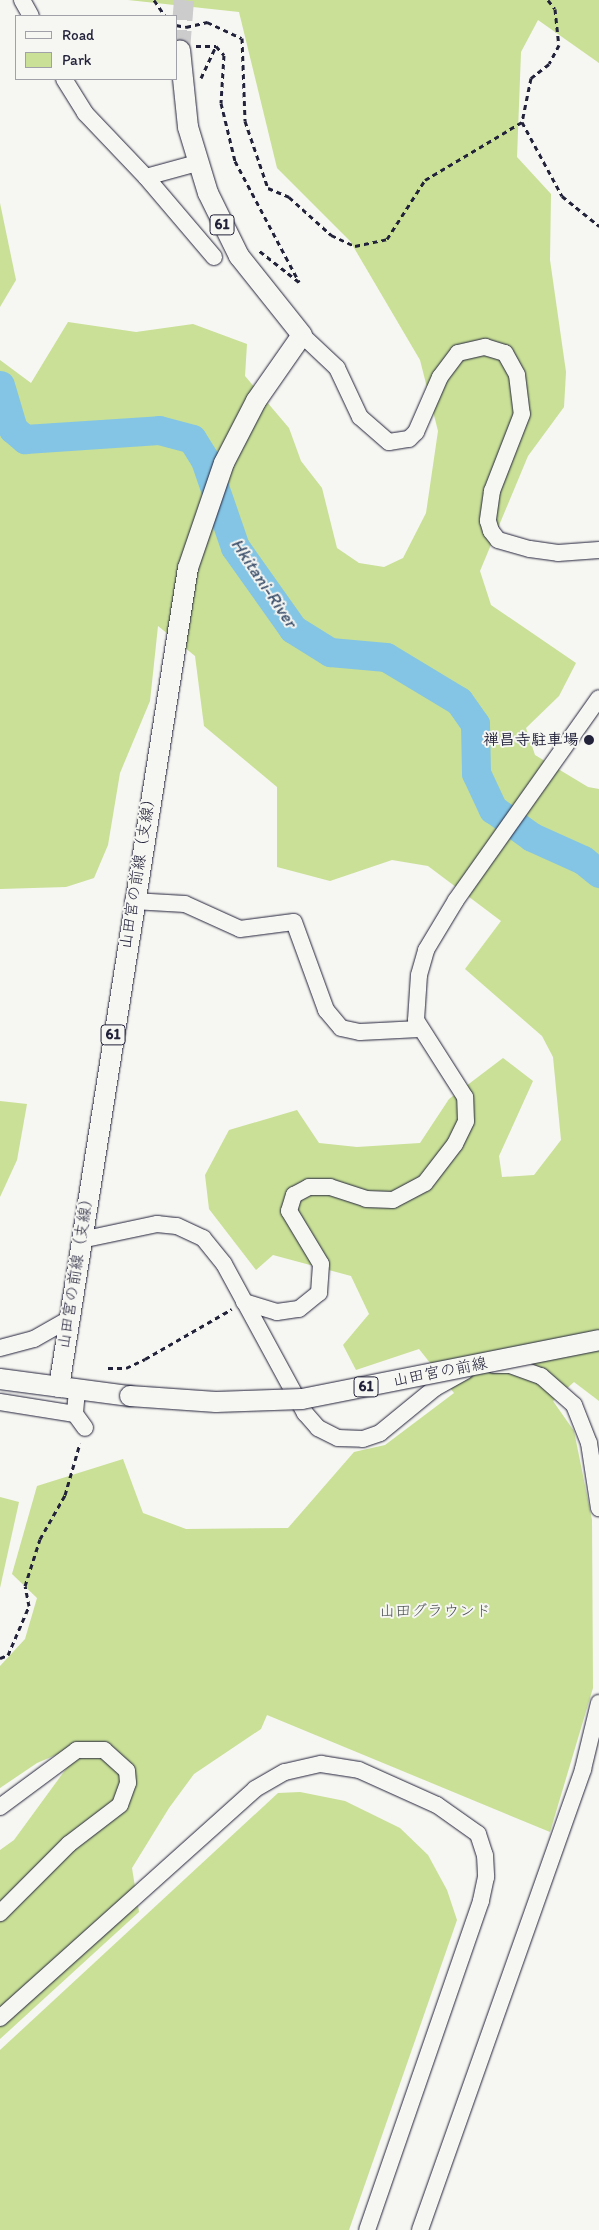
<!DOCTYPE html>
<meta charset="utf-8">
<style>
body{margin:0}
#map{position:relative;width:599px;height:2230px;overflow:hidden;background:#f6f6f2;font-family:Itim,"Klee One",sans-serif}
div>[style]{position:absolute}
.green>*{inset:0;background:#c9e096}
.river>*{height:29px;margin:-14.5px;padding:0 14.5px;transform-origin:14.5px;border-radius:14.5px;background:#84c5e5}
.major-tunnel>*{height:20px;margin-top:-10px;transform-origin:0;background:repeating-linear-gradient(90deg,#cccccd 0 20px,transparent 0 30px)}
.path>*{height:3px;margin-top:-1.5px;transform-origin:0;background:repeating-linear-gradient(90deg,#22223b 0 5px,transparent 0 9px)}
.roads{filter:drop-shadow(0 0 1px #22223b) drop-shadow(0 0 1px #22223b)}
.minor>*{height:16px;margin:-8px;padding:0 8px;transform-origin:8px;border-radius:8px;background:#f6f6f2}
.major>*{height:20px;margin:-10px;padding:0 10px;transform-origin:10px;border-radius:10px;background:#f6f6f2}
.bridges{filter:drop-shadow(0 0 1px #22223b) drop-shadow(0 0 1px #22223b)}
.major-bridge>*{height:20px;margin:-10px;padding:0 10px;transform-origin:10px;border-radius:10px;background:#f6f6f2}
.dots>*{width:14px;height:14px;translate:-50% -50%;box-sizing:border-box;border:2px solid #f6f6f2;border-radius:50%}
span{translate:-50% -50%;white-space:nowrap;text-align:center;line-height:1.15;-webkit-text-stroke:4px #f6f6f2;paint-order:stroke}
.shield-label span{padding:1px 4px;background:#f6f6f2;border:1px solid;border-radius:4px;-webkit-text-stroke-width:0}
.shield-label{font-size:15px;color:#22223b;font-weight:700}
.poi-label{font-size:16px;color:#22223b;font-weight:700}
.right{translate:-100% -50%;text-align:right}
.street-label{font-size:16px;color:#22223b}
.park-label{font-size:16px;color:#4c5252}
.water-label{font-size:18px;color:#3f536e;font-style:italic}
.legend{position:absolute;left:15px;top:15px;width:162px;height:65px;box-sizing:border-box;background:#f6f6f2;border:1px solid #a1a1a9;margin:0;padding:6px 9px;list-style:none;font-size:15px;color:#22223b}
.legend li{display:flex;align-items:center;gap:10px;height:25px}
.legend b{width:25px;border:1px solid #a1a1a9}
</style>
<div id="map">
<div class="green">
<i style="clip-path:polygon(128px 0,599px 0,599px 63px,538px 20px,521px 52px,517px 157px,551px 194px,550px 260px,566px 372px,564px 407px,528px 456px,480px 571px,491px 605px,576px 663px,559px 696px,526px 728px,535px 755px,588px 787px,599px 789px,599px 1401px,574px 1382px,553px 1401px,574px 1431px,592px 1520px,593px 1688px,550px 1832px,267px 1715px,261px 1729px,194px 1774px,169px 1808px,132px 1868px,139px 1912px,0 2039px,0 1850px,14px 1840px,71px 1762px,70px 1749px,37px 1763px,0 1788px,0 1666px,25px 1639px,37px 1598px,12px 1574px,37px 1486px,123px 1459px,143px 1513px,186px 1529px,288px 1528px,354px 1452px,385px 1445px,454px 1393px,419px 1349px,356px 1370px,343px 1345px,369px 1314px,351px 1276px,273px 1255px,256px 1270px,209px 1209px,205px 1175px,229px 1130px,297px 1110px,319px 1143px,357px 1147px,420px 1143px,449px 1099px,503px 1058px,533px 1081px,499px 1156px,502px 1177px,534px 1175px,561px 1140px,553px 1057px,542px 1036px,465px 969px,501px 921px,428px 866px,392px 860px,330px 881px,277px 867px,277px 787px,204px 726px,195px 656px,158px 626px,150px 701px,120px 773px,108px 845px,94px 878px,66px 887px,0 889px,0 360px,31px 383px,68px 322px,136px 332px,193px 324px,247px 344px,245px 376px,289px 428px,301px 461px,322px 488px,337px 548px,359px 563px,384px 567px,403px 558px,426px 513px,438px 431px,420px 360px,350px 241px,277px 168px,239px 12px)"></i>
<i style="clip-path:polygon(0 203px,16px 280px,0 307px)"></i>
<i style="clip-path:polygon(0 1101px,27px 1104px,17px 1160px,0 1197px)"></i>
<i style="clip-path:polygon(0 1497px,19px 1502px,0 1588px)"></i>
<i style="clip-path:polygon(300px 1792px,345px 1801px,400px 1828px,428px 1855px,447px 1890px,457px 1920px,349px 2230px,0 2230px,0 2050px,278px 1793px)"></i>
</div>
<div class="river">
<i style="left:0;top:385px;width:46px;rotate:73.5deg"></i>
<i style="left:13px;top:429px;width:16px;rotate:40deg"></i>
<i style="left:25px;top:439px;width:134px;rotate:-3.8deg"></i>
<i style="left:159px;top:430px;width:34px;rotate:15deg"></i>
<i style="left:192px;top:439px;width:25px;rotate:58deg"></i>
<i style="left:205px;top:460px;width:92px;rotate:71deg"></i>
<i style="left:235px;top:547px;width:100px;rotate:54.7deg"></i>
<i style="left:293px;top:629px;width:44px;rotate:31.9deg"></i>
<i style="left:330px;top:652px;width:56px;rotate:5.1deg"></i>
<i style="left:386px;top:657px;width:85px;rotate:31.1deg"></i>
<i style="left:459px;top:701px;width:28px;rotate:55deg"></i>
<i style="left:475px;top:724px;width:49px;rotate:88.8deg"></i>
<i style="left:476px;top:773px;width:40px;rotate:65deg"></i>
<i style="left:493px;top:809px;width:48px;rotate:35.7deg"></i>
<i style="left:532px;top:837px;width:56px;rotate:24.3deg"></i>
<i style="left:583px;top:860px;width:21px;rotate:39deg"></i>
</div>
<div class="major-tunnel">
<i style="left:180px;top:50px;width:50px;rotate:-85.4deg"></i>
</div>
<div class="path">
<i style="left:154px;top:0;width:19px;rotate:55deg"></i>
<i style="left:548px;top:0;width:11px;rotate:52deg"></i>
<i style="left:555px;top:9px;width:36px;rotate:84deg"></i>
<i style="left:559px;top:45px;width:21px;rotate:118deg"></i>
<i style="left:549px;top:64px;width:23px;rotate:142deg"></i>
<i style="left:531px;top:78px;width:45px;rotate:101.6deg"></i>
<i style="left:522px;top:122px;width:84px;rotate:61.6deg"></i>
<i style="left:562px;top:196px;width:48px;rotate:39deg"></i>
<i style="left:176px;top:25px;width:10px;rotate:11deg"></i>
<i style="left:186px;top:27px;width:22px;rotate:-13deg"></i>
<i style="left:207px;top:22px;width:38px;rotate:25deg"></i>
<i style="left:242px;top:38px;width:83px;rotate:87.9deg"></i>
<i style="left:245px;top:121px;width:71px;rotate:71.1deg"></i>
<i style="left:268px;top:188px;width:23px;rotate:23deg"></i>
<i style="left:289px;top:197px;width:57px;rotate:42.1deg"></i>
<i style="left:331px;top:235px;width:26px;rotate:25deg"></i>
<i style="left:355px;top:246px;width:33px;rotate:-12deg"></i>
<i style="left:387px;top:239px;width:70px;rotate:-57.2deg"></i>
<i style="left:425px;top:180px;width:113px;rotate:-30.9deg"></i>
<i style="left:196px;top:46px;width:20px"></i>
<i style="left:216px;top:46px;width:12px;rotate:48deg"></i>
<i style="left:224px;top:55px;width:48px;rotate:93.6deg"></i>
<i style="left:221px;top:103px;width:60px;rotate:76.4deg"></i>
<i style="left:235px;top:161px;width:137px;rotate:62.1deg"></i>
<i style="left:299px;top:282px;width:53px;rotate:-141.8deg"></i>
<i style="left:201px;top:78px;width:35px;rotate:-65deg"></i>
<i style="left:108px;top:1368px;width:18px"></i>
<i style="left:126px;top:1368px;width:21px;rotate:-25deg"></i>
<i style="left:145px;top:1359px;width:100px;rotate:-29.9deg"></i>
<i style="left:0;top:1658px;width:9px;rotate:-21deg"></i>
<i style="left:8px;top:1655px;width:53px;rotate:-66.8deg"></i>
<i style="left:29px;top:1606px;width:20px;rotate:-101deg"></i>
<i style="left:25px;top:1586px;width:49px;rotate:-72.3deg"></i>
<i style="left:40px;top:1539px;width:51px;rotate:-60.4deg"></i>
<i style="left:65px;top:1495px;width:54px;rotate:-73.9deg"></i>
</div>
<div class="roads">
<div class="minor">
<i style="left:22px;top:0;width:18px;rotate:61deg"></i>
<i style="left:64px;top:79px;width:40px;rotate:58deg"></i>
<i style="left:85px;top:113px;width:88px;rotate:46.4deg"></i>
<i style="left:146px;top:177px;width:53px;rotate:-15.4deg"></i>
<i style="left:146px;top:177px;width:105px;rotate:49.6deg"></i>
<i style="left:302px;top:335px;width:48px;rotate:43.3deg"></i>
<i style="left:337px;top:368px;width:54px;rotate:64.9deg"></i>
<i style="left:360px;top:417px;width:38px;rotate:41deg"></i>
<i style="left:389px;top:442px;width:20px;rotate:-9deg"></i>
<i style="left:409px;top:439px;width:10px;rotate:-45deg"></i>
<i style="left:416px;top:432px;width:60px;rotate:-66.4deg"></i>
<i style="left:440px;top:377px;width:30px;rotate:-53deg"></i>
<i style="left:458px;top:353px;width:28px;rotate:-13deg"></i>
<i style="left:485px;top:347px;width:21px;rotate:17deg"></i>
<i style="left:505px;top:353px;width:25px;rotate:61deg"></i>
<i style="left:517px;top:375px;width:39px;rotate:83deg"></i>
<i style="left:522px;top:414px;width:83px;rotate:111.3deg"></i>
<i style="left:492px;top:491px;width:30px;rotate:98deg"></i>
<i style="left:488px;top:521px;width:10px;rotate:73deg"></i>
<i style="left:491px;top:531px;width:11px;rotate:52deg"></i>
<i style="left:498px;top:540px;width:33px;rotate:16deg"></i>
<i style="left:530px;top:549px;width:28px;rotate:8deg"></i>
<i style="left:558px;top:553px;width:41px;rotate:-4.2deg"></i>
<i style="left:133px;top:901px;width:52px;rotate:3.3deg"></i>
<i style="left:185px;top:904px;width:60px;rotate:24.4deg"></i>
<i style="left:240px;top:929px;width:54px;rotate:-7.4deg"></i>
<i style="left:294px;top:922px;width:94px;rotate:70deg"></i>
<i style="left:326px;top:1010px;width:23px;rotate:50deg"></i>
<i style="left:341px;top:1028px;width:19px;rotate:12deg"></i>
<i style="left:360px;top:1032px;width:59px;rotate:-2.9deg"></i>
<i style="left:81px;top:1240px;width:78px;rotate:-11.9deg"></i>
<i style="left:157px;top:1224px;width:20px;rotate:6deg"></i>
<i style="left:177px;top:1226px;width:29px;rotate:25deg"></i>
<i style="left:203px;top:1238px;width:33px;rotate:51deg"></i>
<i style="left:224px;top:1264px;width:170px;rotate:61.5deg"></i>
<i style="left:305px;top:1413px;width:20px;rotate:49deg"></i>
<i style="left:318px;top:1428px;width:22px;rotate:27deg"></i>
<i style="left:338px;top:1438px;width:25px;rotate:2deg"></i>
<i style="left:363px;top:1439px;width:18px;rotate:-19deg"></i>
<i style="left:380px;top:1433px;width:71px;rotate:-39.3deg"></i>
<i style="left:435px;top:1388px;width:35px;rotate:-29deg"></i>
<i style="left:244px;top:1302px;width:34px;rotate:17deg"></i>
<i style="left:277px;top:1312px;width:22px;rotate:-8deg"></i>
<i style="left:299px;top:1309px;width:26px;rotate:-39deg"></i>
<i style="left:319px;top:1293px;width:29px;rotate:-86deg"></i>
<i style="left:321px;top:1264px;width:62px;rotate:-121.1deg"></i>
<i style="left:289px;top:1211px;width:17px;rotate:-73deg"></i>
<i style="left:294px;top:1195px;width:17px;rotate:-28deg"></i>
<i style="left:309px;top:1187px;width:21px"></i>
<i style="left:330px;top:1187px;width:38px;rotate:18deg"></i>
<i style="left:366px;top:1199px;width:27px;rotate:2deg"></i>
<i style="left:393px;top:1200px;width:36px;rotate:-28deg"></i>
<i style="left:425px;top:1183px;width:49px;rotate:-52.4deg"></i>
<i style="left:455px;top:1144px;width:25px;rotate:-64deg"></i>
<i style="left:466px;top:1121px;width:24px;rotate:-92deg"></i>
<i style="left:465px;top:1097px;width:91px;rotate:-122.5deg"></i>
<i style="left:416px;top:1020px;width:45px;rotate:-86.2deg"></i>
<i style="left:419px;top:975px;width:26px;rotate:-74deg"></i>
<i style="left:426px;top:950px;width:58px;rotate:-59deg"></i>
<i style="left:456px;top:900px;width:247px;rotate:-54.7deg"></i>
<i style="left:0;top:1348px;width:35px;rotate:-15deg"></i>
<i style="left:34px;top:1339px;width:40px;rotate:-29.7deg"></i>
<i style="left:494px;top:1365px;width:16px"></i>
<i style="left:510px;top:1365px;width:33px;rotate:20deg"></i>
<i style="left:541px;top:1376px;width:44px;rotate:41.3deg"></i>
<i style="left:574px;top:1405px;width:41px;rotate:68.5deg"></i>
<i style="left:589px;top:1443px;width:66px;rotate:81.3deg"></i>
<i style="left:77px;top:1390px;width:24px;rotate:95deg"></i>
<i style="left:75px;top:1414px;width:17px;rotate:54deg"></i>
<i style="left:0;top:1402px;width:76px;rotate:9.1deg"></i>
<i style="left:0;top:1807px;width:96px;rotate:-36.5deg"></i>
<i style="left:77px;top:1750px;width:27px"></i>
<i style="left:104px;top:1750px;width:31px;rotate:42deg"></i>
<i style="left:127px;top:1771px;width:12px;rotate:85deg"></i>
<i style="left:128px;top:1783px;width:23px;rotate:110deg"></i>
<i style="left:120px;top:1805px;width:64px;rotate:142.6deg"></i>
<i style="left:69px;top:1844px;width:98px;rotate:135deg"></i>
<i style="left:0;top:2018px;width:343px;rotate:-41.9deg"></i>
<i style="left:255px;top:1789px;width:34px;rotate:-30deg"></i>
<i style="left:285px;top:1772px;width:37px;rotate:-13deg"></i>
<i style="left:321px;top:1764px;width:38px;rotate:9deg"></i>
<i style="left:359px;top:1770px;width:85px;rotate:24.2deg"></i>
<i style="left:437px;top:1805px;width:50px;rotate:35.3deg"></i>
<i style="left:478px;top:1834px;width:22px;rotate:72deg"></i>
<i style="left:485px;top:1855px;width:22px;rotate:87deg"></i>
<i style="left:486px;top:1877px;width:25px;rotate:102deg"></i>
<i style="left:481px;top:1901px;width:348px;rotate:109.1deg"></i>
<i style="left:420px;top:2230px;width:489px;rotate:-70.5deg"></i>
<i style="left:583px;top:1769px;width:68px;rotate:-76.4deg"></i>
</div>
<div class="major">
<i style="left:0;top:1379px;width:131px;rotate:7.5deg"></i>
<i style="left:59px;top:1387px;width:829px;rotate:-81.05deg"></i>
<i style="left:188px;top:568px;width:111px;rotate:-71.1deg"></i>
<i style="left:224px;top:463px;width:70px;rotate:-62.7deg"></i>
<i style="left:256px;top:401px;width:80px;rotate:-55.1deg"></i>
<i style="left:302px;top:335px;width:101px;rotate:-128.6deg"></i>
<i style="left:239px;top:256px;width:70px;rotate:-116.2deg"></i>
<i style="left:208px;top:193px;width:69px;rotate:-106.9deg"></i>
<i style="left:188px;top:127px;width:77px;rotate:-95.9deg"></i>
</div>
</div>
<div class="bridges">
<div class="major-bridge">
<i style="left:130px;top:1396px;width:86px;rotate:4deg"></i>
<i style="left:216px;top:1402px;width:86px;rotate:-2deg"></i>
<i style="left:302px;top:1399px;width:303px;rotate:-11.2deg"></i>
</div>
</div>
<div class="dots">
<i style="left:589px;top:740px;background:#22223b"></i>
</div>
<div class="shield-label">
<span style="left:222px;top:225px">61</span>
<span style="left:113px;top:1035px">61</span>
<span style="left:366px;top:1387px">61</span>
</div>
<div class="poi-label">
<span class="right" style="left:579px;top:740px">禅昌寺駐車場</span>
</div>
<div class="street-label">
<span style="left:138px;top:870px;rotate:-81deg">山田宮の前線（支線）</span>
<span style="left:76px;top:1270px;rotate:-81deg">山田宮の前線（支線）</span>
<span style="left:440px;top:1372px;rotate:-11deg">山田宮の前線</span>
</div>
<div class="park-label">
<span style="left:435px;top:1611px">山田グラウンド</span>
</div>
<div class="water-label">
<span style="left:264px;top:583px;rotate:56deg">Hkitani-River</span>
</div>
<ul class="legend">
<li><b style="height:6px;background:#f6f6f2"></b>Road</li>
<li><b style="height:14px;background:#c9e096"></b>Park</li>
</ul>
</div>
